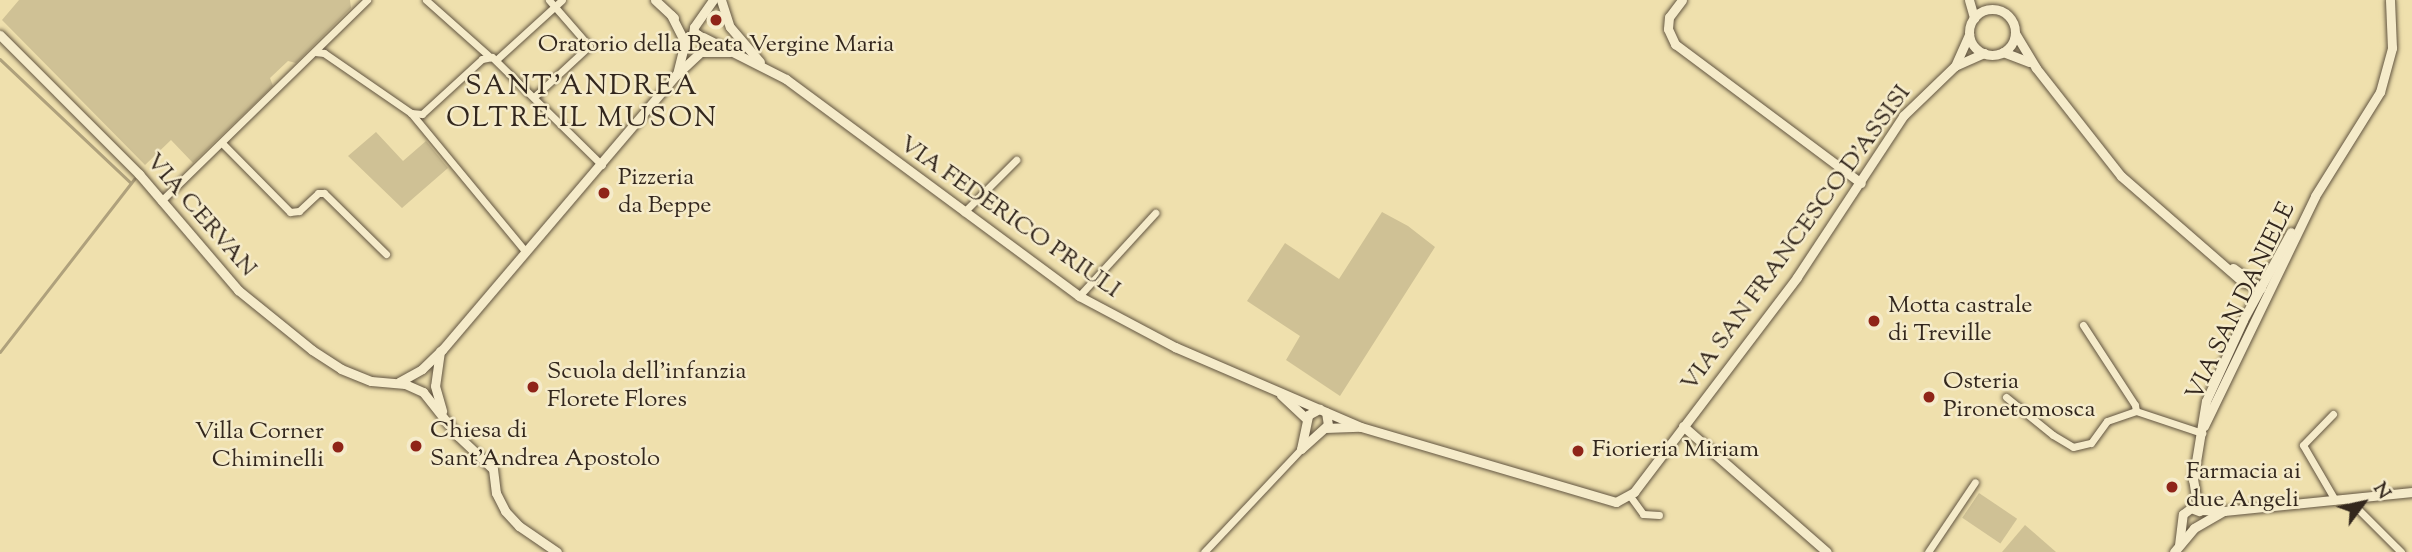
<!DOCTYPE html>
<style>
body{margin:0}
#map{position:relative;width:2412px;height:552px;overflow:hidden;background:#efe0ad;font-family:"Sorts Mill Goudy",serif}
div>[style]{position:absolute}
.green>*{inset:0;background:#cfc195;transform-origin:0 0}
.stream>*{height:2.5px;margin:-1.25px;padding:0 1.25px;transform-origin:1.25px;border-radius:1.25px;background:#afa17c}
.roads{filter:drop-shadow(0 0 2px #625541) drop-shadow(0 0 2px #625541)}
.minor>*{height:7px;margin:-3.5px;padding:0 3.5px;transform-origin:3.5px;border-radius:3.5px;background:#f5ebca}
.tertiary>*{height:9px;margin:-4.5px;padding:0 4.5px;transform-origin:4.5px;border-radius:4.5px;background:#f5ebca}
.tertiary>.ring{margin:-4.5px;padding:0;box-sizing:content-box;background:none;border:9px solid #f5ebca;border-radius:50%}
.dots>*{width:19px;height:19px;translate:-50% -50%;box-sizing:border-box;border:4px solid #f5ebca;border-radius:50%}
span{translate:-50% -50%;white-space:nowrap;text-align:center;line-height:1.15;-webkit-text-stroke:5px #f5ebca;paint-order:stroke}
.poi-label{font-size:24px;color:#33271d}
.left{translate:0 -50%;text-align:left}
.right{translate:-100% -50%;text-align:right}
.street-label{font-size:24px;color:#33271d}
.quarter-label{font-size:28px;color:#33271d;letter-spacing:2px}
.north{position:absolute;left:2328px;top:468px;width:70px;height:70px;-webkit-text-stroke:5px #f5ebca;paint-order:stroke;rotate:57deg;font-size:19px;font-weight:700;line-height:28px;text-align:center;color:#33271d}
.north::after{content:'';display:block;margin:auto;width:24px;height:32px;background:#33271d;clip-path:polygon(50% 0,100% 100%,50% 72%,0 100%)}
</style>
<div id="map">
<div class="green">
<i style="clip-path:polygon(19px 0,350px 0,351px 8px,296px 63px,288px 61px,270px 78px,273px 86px,193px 163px,171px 140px,145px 165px,2px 20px)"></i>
<i style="clip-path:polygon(376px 132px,403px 161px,426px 141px,448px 168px,402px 208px,348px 156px)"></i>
<i style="clip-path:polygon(1382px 212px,1408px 226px,1435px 247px,1340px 396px,1286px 360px,1300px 336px,1247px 301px,1285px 243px,1339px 279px)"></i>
<i style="left:1979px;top:493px;width:46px;height:30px;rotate:34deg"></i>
<i style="clip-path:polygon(2025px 525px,2056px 552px,2002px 552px)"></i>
</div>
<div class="stream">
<i style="left:0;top:59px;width:180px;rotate:43.4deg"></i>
<i style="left:0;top:352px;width:219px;rotate:-52.2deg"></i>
</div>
<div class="roads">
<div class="minor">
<i style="left:426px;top:0;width:86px;rotate:41.7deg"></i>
<i style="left:315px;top:52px;width:9px;rotate:6deg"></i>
<i style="left:324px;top:53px;width:106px;rotate:34.6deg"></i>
<i style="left:411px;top:113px;width:179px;rotate:50.4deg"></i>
<i style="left:496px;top:60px;width:89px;rotate:-42.3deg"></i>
<i style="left:534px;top:97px;width:75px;rotate:-42.8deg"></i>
<i style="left:589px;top:46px;width:61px;rotate:-131deg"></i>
<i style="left:411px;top:113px;width:11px;rotate:5deg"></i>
<i style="left:422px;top:114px;width:81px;rotate:-42.5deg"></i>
<i style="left:482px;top:59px;width:10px;rotate:-11deg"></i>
<i style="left:492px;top:57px;width:154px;rotate:44.5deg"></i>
<i style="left:222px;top:143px;width:97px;rotate:45.4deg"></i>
<i style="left:290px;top:212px;width:9px;rotate:-6deg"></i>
<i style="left:299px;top:211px;width:26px;rotate:-43deg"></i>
<i style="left:318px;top:193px;width:6px"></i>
<i style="left:324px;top:193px;width:87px;rotate:44.5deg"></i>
<i style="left:161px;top:201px;width:288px;rotate:-44.3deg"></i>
<i style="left:964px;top:212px;width:74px;rotate:-45deg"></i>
<i style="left:1079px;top:296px;width:113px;rotate:-47.5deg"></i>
<i style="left:2083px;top:325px;width:95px;rotate:57deg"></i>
<i style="left:2135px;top:405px;width:6px;rotate:81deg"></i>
<i style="left:2006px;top:397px;width:60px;rotate:39deg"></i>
<i style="left:2053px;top:435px;width:23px;rotate:31deg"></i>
<i style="left:2073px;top:447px;width:18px;rotate:-13deg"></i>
<i style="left:2091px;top:443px;width:27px;rotate:-54deg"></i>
<i style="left:2107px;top:421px;width:31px;rotate:-19deg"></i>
<i style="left:2136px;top:411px;width:70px;rotate:18.4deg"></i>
<i style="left:2333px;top:414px;width:43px;rotate:134.1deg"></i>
<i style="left:2303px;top:445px;width:64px;rotate:59.8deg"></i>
<i style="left:1630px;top:496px;width:22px;rotate:54deg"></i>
<i style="left:1643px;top:514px;width:16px;rotate:4deg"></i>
<i style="left:2348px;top:499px;width:75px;rotate:45deg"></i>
<i style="left:1204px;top:552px;width:141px;rotate:-46.7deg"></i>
<i style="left:1928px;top:552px;width:84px;rotate:-56.1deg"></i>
</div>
<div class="tertiary">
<i style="left:655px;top:0;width:26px;rotate:43deg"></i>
<i style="left:721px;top:0;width:28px;rotate:72deg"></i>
<i style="left:730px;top:27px;width:46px;rotate:49.4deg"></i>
<i style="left:1682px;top:0;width:21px;rotate:127deg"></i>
<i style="left:1669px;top:17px;width:12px;rotate:95deg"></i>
<i style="left:1668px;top:29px;width:17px;rotate:65deg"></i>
<i style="left:1675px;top:44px;width:232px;rotate:36.8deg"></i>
<i style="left:1969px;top:0;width:19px;rotate:74deg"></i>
<i class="ring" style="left:1969px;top:9px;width:37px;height:37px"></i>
<i style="left:671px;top:15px;width:30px;rotate:63deg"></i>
<i style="left:685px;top:42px;width:32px;rotate:104deg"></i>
<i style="left:2015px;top:33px;width:41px;rotate:59deg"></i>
<i style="left:2036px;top:68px;width:137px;rotate:51.8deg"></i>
<i style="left:2121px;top:176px;width:162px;rotate:41deg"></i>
<i style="left:2243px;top:282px;width:19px;rotate:18deg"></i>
<i style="left:693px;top:34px;width:7px;rotate:-82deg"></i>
<i style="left:694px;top:27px;width:33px;rotate:-55deg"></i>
<i style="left:0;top:35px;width:197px;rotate:45deg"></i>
<i style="left:139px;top:174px;width:153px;rotate:49.5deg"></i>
<i style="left:238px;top:290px;width:95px;rotate:39deg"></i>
<i style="left:312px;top:350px;width:35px;rotate:33deg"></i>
<i style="left:341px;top:369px;width:32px;rotate:22deg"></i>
<i style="left:371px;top:381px;width:34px;rotate:5deg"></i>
<i style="left:405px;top:384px;width:20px;rotate:24deg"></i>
<i style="left:423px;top:392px;width:56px;rotate:51.5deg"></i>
<i style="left:458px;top:436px;width:48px;rotate:43.3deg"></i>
<i style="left:493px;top:469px;width:24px;rotate:83deg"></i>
<i style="left:496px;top:493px;width:20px;rotate:63deg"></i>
<i style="left:505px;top:511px;width:21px;rotate:47deg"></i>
<i style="left:519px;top:526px;width:46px;rotate:34.4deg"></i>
<i style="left:703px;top:37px;width:93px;rotate:26.8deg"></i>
<i style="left:786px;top:79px;width:365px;rotate:36.5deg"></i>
<i style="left:1079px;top:296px;width:109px;rotate:28deg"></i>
<i style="left:1175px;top:347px;width:202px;rotate:23.3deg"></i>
<i style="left:1361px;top:427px;width:266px;rotate:16.4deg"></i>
<i style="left:1616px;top:502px;width:21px;rotate:-29deg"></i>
<i style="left:1634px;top:492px;width:270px;rotate:-52.8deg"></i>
<i style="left:1797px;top:277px;width:193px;rotate:-56.6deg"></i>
<i style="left:1903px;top:116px;width:72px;rotate:-43.9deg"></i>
<i style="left:1955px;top:66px;width:32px;rotate:-24deg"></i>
<i style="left:703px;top:52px;width:27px"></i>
<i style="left:2003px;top:52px;width:28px;rotate:21deg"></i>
<i style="left:1955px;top:66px;width:35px;rotate:-66deg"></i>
<i style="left:2233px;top:268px;width:34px;rotate:36deg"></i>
<i style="left:440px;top:351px;width:35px;rotate:98deg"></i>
<i style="left:435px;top:386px;width:26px;rotate:74deg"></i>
<i style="left:399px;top:382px;width:26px;rotate:-29deg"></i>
<i style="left:422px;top:369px;width:28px;rotate:-44deg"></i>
<i style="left:442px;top:350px;width:361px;rotate:-49.6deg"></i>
<i style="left:676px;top:75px;width:41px;rotate:-43deg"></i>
<i style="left:706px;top:47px;width:8px;rotate:-97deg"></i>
<i style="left:705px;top:39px;width:9px;rotate:-148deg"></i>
<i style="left:697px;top:34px;width:8px;rotate:166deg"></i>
<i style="left:689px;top:36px;width:7px;rotate:124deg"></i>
<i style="left:1281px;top:395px;width:35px;rotate:43deg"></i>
<i style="left:1683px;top:426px;width:191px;rotate:41.2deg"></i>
<i style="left:2204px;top:426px;width:255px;rotate:-64.2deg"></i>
<i style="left:2315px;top:196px;width:123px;rotate:-58deg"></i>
<i style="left:2380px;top:92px;width:46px;rotate:-74.7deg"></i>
<i style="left:2392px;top:48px;width:48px;rotate:-92.4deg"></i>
<i style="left:1325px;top:428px;width:34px;rotate:-2deg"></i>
<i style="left:1301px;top:449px;width:36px;rotate:-42deg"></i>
<i style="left:1328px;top:425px;width:13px;rotate:-99deg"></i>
<i style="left:1301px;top:449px;width:35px;rotate:-78deg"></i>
<i style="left:1308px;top:415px;width:13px;rotate:-29deg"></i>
<i style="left:2198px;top:510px;width:30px;rotate:-99deg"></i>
<i style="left:2193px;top:480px;width:80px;rotate:-80.7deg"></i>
<i style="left:2206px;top:401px;width:89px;rotate:-65.4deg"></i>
<i style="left:2243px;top:320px;width:100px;rotate:-61.4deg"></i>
<i style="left:2199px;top:510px;width:25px;rotate:2deg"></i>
<i style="left:2224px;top:511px;width:189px;rotate:-5.8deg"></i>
<i style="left:2179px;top:545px;width:31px;rotate:-83deg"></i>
<i style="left:2183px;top:514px;width:10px;rotate:-37deg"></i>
<i style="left:2191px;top:508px;width:9px;rotate:21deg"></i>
<i style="left:2174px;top:552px;width:31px;rotate:-50deg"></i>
<i style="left:2194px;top:528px;width:34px;rotate:-30deg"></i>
</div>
</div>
<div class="dots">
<i style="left:716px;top:20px;background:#8f2418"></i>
<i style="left:604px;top:193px;background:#8f2418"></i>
<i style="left:1874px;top:321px;background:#8f2418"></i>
<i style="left:533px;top:387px;background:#8f2418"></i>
<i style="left:1929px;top:397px;background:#8f2418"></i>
<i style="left:416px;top:446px;background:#8f2418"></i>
<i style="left:338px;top:447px;background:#8f2418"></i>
<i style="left:1578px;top:451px;background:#8f2418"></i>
<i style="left:2172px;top:487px;background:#8f2418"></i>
</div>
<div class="poi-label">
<span style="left:716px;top:46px">Oratorio della Beata Vergine Maria</span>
<span class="left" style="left:618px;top:193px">Pizzeria<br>da Beppe</span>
<span class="left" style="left:1888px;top:321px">Motta castrale<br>di Treville</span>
<span class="left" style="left:547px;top:387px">Scuola dell'infanzia<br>Florete Flores</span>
<span class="left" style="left:1943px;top:397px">Osteria<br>Pironetomosca</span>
<span class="left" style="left:430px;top:446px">Chiesa di<br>Sant'Andrea Apostolo</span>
<span class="right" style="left:324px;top:447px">Villa Corner<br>Chiminelli</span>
<span class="left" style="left:1592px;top:451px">Fiorieria Miriam</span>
<span class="left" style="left:2186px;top:487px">Farmacia ai<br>due Angeli</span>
</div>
<div class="street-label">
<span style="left:200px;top:216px;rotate:49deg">VIA CERVAN</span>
<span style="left:1009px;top:218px;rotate:35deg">VIA FEDERICO PRIULI</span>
<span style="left:1797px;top:239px;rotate:-54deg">VIA SAN FRANCESCO D'ASSISI</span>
<span style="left:2242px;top:302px;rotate:-64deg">VIA SAN DANIELE</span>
</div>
<div class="quarter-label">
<span style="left:582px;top:103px">SANT'ANDREA<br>OLTRE IL MUSON</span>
</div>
<div class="north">N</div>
</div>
